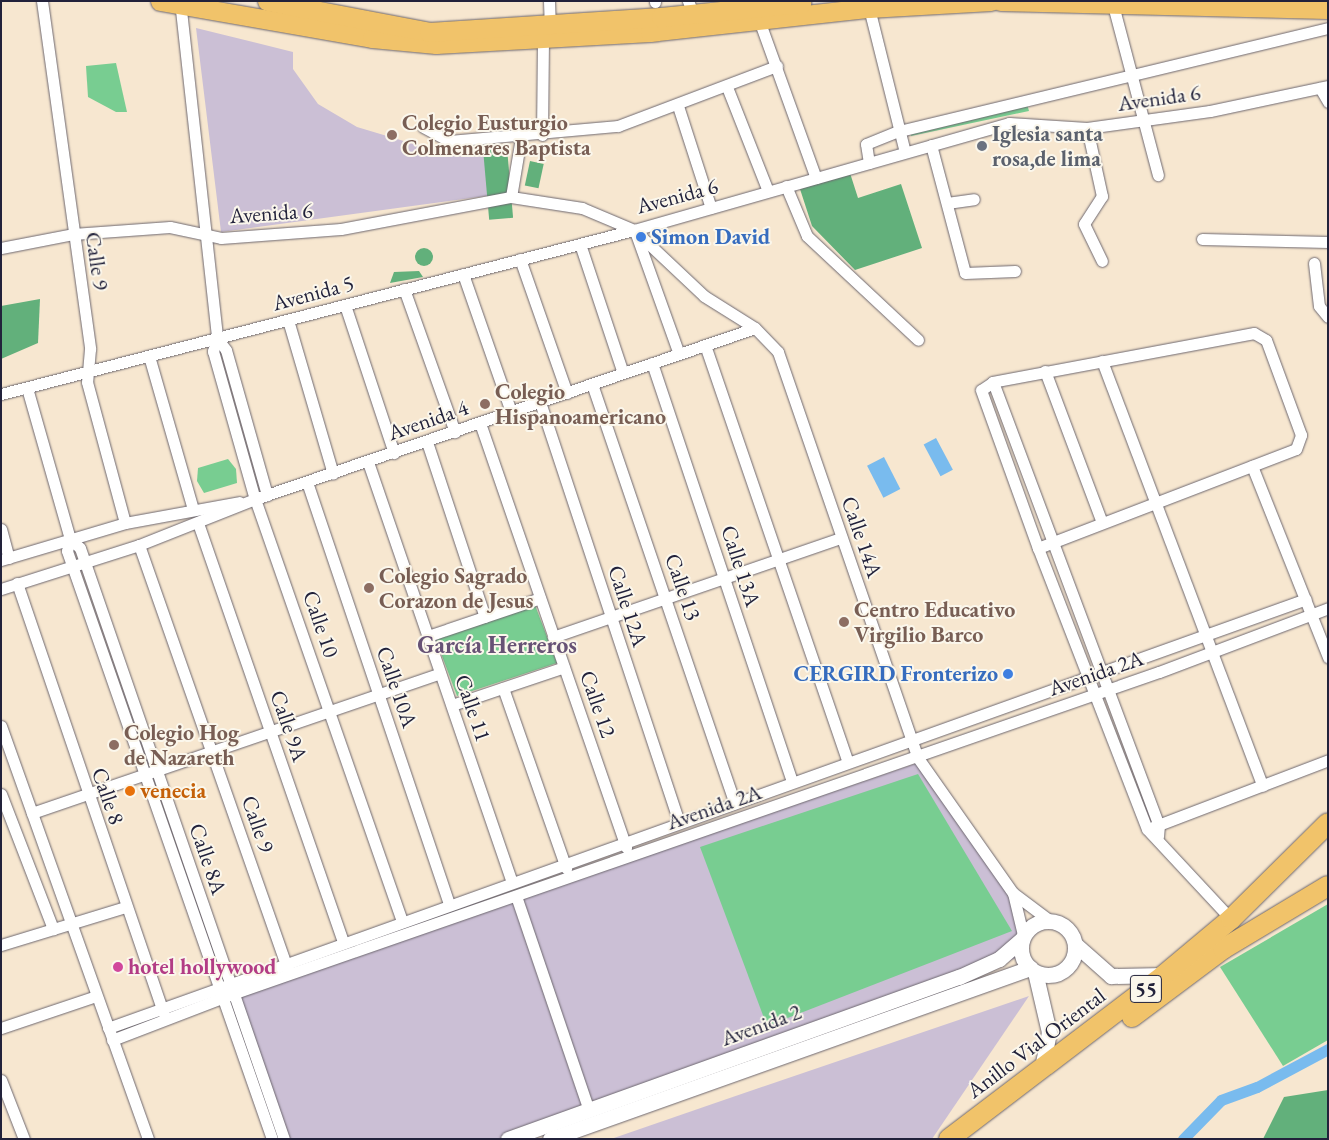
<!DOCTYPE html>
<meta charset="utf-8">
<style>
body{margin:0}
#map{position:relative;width:1329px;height:1140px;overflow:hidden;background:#f7e7d0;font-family:"EB Garamond",serif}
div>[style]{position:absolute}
.industrial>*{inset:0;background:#cbbfd5}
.green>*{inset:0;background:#78cd91}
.forest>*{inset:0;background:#62b07b;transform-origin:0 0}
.round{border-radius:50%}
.water>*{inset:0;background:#79bbee;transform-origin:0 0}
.canal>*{height:11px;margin:-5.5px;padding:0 5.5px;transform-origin:5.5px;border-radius:5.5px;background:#79bbee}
.roads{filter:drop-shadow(0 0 1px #6d676f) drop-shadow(0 0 1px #6d676f)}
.minor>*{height:11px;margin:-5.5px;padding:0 5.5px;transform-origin:5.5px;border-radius:5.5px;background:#fff}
.tertiary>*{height:15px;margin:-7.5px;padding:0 7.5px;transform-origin:7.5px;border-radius:7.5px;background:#fff}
.tertiary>.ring{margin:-7.5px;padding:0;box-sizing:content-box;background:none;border:15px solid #fff;border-radius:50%}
.primary>*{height:19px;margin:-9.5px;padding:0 9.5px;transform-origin:9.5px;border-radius:9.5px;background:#f1c36a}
.trunk>*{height:20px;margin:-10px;padding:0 10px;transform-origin:10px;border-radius:10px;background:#f1c36a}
.dots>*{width:14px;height:14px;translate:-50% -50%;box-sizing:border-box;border:2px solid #fbf7ec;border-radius:50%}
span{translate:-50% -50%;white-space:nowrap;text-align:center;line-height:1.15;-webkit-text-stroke:4px #fbf7ec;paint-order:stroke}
.shield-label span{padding:1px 4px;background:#fbf7ec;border:1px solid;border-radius:4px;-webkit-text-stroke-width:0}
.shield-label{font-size:21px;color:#22223b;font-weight:700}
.street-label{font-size:22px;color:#22223b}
.education-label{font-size:22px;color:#785e54;font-weight:700}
.left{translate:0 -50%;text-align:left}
.worship-label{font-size:22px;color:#5b616d;font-weight:700}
.shop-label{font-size:22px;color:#366cbe;font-weight:700}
.right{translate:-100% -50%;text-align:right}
.food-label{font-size:22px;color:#c56008;font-weight:700}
.hotel-label{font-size:22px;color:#b23c85;font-weight:700}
.neighbourhood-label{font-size:24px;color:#675275;font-weight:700}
.frame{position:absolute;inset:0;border:2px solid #22223b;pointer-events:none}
</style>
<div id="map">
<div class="industrial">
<i style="clip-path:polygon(196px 28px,293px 52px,293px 69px,318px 104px,357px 127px,437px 151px,506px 154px,508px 193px,221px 232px)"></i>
<i style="clip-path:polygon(917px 763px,1015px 904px,1028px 945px,1014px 959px,497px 1139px,288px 1139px,237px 995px)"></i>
<i style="clip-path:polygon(1029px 996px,932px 1139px,611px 1139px,721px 1101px)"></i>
</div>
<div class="green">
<i style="clip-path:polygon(116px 63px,127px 112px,116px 112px,88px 97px,86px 66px)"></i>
<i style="clip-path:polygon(1027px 104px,1029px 111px,911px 136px,910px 130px)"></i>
<i style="clip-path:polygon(228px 459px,236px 469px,237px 483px,204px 493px,197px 481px,198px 468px)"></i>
<i style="clip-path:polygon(532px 597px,557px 663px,457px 696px,436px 640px)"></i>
<i style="clip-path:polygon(918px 774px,1012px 931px,767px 1026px,700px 847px)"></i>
<i style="clip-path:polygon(1328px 904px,1328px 1040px,1283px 1066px,1220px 967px)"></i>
</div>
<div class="forest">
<i style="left:507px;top:148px;width:70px;height:24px;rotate:85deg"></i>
<i style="left:530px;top:161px;width:14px;height:25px;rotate:12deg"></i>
<i style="clip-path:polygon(850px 173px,858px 198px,901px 184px,922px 248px,855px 270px,812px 226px,800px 189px)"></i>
<i class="round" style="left:415px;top:248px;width:18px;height:18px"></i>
<i style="clip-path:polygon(419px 271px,423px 277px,390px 283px,394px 272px)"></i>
<i style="clip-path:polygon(40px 299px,38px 343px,1px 359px,1px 306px)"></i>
<i style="clip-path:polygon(1328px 1090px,1328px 1139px,1263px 1139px,1284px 1097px)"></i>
</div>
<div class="water">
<i style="left:936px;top:438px;width:36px;height:14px;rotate:62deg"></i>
<i style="left:884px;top:457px;width:36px;height:19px;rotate:63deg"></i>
</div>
<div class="canal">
<i style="left:1183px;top:1139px;width:54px;rotate:-45.7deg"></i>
<i style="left:1221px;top:1100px;width:38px;rotate:-20deg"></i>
<i style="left:1257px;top:1087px;width:81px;rotate:-28.2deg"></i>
</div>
<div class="roads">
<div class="minor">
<i style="left:42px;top:1px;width:351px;rotate:82.1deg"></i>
<i style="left:90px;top:349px;width:33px;rotate:95deg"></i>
<i style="left:87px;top:382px;width:146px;rotate:74.9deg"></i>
<i style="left:180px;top:1px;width:339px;rotate:83.7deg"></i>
<i style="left:217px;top:338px;width:14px;rotate:107deg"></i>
<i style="left:213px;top:351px;width:154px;rotate:74.2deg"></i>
<i style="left:255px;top:499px;width:447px;rotate:70.8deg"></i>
<i style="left:549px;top:1px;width:24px;rotate:88deg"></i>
<i style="left:655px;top:1px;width:1px;rotate:90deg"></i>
<i style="left:688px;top:1px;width:13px;rotate:67deg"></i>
<i style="left:1113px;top:5px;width:176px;rotate:75.2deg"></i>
<i style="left:869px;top:8px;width:148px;rotate:76deg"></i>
<i style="left:759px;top:20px;width:168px;rotate:70.2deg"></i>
<i style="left:727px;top:87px;width:112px;rotate:68.5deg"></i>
<i style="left:1320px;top:88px;width:16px;rotate:60deg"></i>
<i style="left:678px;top:106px;width:107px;rotate:72.1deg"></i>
<i style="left:423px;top:127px;width:30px;rotate:28deg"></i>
<i style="left:449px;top:141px;width:170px;rotate:-5.1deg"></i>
<i style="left:618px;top:126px;width:170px;rotate:-20.7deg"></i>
<i style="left:1087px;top:128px;width:70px;rotate:77.6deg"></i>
<i style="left:1102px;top:196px;width:33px;rotate:123deg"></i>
<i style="left:1084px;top:224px;width:41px;rotate:64.1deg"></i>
<i style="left:542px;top:135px;width:97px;rotate:-89.4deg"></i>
<i style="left:931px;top:145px;width:132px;rotate:75.1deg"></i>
<i style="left:965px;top:273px;width:50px;rotate:-2.3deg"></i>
<i style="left:869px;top:163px;width:19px;rotate:-99deg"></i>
<i style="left:866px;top:144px;width:35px;rotate:-22deg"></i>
<i style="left:899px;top:131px;width:441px;rotate:-13.5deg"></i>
<i style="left:786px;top:186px;width:54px;rotate:67.2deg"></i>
<i style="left:807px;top:236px;width:152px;rotate:43.1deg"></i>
<i style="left:511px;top:197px;width:61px;rotate:-80.5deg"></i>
<i style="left:947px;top:203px;width:27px;rotate:-8deg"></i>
<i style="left:636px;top:234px;width:127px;rotate:70.3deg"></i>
<i style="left:1202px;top:239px;width:126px;rotate:1.4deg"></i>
<i style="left:580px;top:244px;width:136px;rotate:71.6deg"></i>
<i style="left:1px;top:248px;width:73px;rotate:-11deg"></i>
<i style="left:73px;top:234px;width:97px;rotate:-4.1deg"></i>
<i style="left:170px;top:227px;width:52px;rotate:12.2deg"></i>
<i style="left:221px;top:238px;width:120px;rotate:-4.3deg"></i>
<i style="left:341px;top:229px;width:173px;rotate:-10.7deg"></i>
<i style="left:511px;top:197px;width:72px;rotate:8.8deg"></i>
<i style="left:582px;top:208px;width:56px;rotate:22.9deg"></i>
<i style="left:634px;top:230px;width:96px;rotate:43.3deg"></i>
<i style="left:704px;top:296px;width:60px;rotate:32.1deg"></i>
<i style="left:755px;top:328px;width:33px;rotate:46deg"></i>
<i style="left:778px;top:352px;width:429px;rotate:71deg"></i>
<i style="left:918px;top:758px;width:165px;rotate:54.9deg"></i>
<i style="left:1013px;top:893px;width:45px;rotate:36.9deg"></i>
<i style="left:520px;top:259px;width:142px;rotate:70.7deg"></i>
<i style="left:1314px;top:263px;width:43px;rotate:83.4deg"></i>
<i style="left:1319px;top:306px;width:14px;rotate:51deg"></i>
<i style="left:463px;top:274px;width:146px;rotate:70.8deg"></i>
<i style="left:404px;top:289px;width:152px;rotate:70.4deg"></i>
<i style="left:345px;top:305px;width:156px;rotate:71.7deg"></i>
<i style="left:288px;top:320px;width:160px;rotate:73.7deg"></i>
<i style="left:217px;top:338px;width:15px;rotate:53deg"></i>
<i style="left:226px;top:350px;width:151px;rotate:74.2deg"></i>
<i style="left:705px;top:345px;width:441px;rotate:71.1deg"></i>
<i style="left:149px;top:356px;width:159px;rotate:74deg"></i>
<i style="left:1102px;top:361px;width:454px;rotate:69.3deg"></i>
<i style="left:652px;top:363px;width:442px;rotate:71.5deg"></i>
<i style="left:1045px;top:371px;width:162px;rotate:69.4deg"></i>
<i style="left:993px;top:382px;width:473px;rotate:69.5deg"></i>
<i style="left:1159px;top:825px;width:11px;rotate:95deg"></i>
<i style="left:592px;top:384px;width:443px;rotate:71.2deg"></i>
<i style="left:27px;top:388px;width:157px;rotate:74.1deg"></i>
<i style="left:70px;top:539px;width:12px;rotate:104deg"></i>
<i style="left:67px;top:551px;width:623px;rotate:70.78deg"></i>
<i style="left:1px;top:394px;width:654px;rotate:-14.53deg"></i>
<i style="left:634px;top:230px;width:390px;rotate:-15.9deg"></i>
<i style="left:1009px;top:123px;width:78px;rotate:3.7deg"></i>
<i style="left:1087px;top:128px;width:124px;rotate:-7.9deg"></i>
<i style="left:1210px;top:111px;width:121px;rotate:-12deg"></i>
<i style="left:540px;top:402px;width:442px;rotate:71.7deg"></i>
<i style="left:480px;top:423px;width:449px;rotate:71deg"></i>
<i style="left:427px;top:442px;width:184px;rotate:71.7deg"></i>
<i style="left:368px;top:462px;width:444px;rotate:71.1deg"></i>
<i style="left:1252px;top:466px;width:206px;rotate:68.3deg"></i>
<i style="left:307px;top:482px;width:445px;rotate:71.4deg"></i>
<i style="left:198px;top:523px;width:443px;rotate:70.9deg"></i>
<i style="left:1px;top:529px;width:30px;rotate:75deg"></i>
<i style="left:70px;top:539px;width:13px;rotate:42deg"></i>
<i style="left:80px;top:548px;width:625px;rotate:70.96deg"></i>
<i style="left:139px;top:545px;width:448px;rotate:70.7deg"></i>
<i style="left:1038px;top:548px;width:276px;rotate:-21deg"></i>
<i style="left:1296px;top:449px;width:15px;rotate:-70deg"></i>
<i style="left:1301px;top:435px;width:101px;rotate:-110.2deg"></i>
<i style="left:1266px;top:340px;width:14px;rotate:-150deg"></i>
<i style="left:1254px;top:333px;width:266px;rotate:169.4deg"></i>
<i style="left:993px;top:382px;width:14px;rotate:146deg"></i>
<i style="left:981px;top:390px;width:168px;rotate:70.2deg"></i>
<i style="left:1038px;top:548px;width:301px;rotate:68.8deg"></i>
<i style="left:1147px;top:829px;width:123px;rotate:47deg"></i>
<i style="left:1px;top:560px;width:129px;rotate:-16.6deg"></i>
<i style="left:125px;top:523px;width:116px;rotate:-10.4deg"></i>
<i style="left:17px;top:583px;width:454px;rotate:71.2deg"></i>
<i style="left:1px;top:589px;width:145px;rotate:-17.7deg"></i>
<i style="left:139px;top:545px;width:125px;rotate:-21.6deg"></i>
<i style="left:255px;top:499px;width:528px;rotate:-18.88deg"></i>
<i style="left:428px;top:636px;width:118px;rotate:-18.7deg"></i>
<i style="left:553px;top:637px;width:305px;rotate:-19deg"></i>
<i style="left:503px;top:688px;width:191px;rotate:70.7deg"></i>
<i style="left:452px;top:705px;width:118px;rotate:-18.7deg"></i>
<i style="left:1px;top:726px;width:438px;rotate:70.4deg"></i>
<i style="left:1px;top:794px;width:145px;rotate:68.9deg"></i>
<i style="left:32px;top:813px;width:431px;rotate:-18.9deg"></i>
<i style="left:1153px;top:827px;width:187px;rotate:-20.9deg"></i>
<i style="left:1013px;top:893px;width:43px;rotate:76.6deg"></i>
<i style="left:516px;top:896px;width:226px;rotate:71.2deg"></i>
<i style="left:1px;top:945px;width:130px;rotate:-17deg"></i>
<i style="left:1px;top:1028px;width:100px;rotate:-18.6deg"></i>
<i style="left:108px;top:1028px;width:1272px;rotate:-19.7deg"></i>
<i style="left:112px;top:1040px;width:129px;rotate:-21deg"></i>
<i style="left:232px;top:994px;width:981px;rotate:-19.16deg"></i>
<i style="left:1159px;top:672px;width:181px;rotate:-20.7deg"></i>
<i style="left:1px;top:1080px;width:63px;rotate:68.7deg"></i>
</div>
<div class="tertiary">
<i class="ring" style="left:1021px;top:921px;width:39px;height:39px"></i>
<i style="left:1076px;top:945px;width:47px;rotate:41.5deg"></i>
<i style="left:1111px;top:976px;width:53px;rotate:-1.1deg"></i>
<i style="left:1035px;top:972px;width:62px;rotate:76.9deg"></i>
<i style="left:1049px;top:1032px;width:38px;rotate:101deg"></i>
<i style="left:508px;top:1139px;width:479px;rotate:-19.8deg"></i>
<i style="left:959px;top:977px;width:44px;rotate:-24.2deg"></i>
<i style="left:999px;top:959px;width:29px;rotate:-41deg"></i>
<i style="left:550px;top:1139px;width:510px;rotate:-19.61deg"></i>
</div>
<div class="primary">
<i style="left:160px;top:1px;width:215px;rotate:9.9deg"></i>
<i style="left:372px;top:38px;width:64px;rotate:5.4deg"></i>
<i style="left:436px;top:44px;width:214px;rotate:-3.2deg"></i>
<i style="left:650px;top:32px;width:220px;rotate:-6.3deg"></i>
<i style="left:869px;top:8px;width:122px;rotate:-3.3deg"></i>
<i style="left:267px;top:1px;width:165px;rotate:10.8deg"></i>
<i style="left:429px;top:32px;width:232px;rotate:-3.7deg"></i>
<i style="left:661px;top:17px;width:141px;rotate:-5.7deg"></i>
<i style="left:1000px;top:1px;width:328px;rotate:1.4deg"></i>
</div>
<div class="trunk">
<i style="left:1132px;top:1017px;width:114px;rotate:-36.8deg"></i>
<i style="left:1223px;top:949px;width:122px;rotate:-31deg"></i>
<i style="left:949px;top:1139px;width:270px;rotate:-37.3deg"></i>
<i style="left:1164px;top:975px;width:87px;rotate:-39.9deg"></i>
<i style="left:1231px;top:919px;width:136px;rotate:-44.7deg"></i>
</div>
</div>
<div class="dots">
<i style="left:392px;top:135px;background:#8d6e63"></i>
<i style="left:982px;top:146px;background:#6b7280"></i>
<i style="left:641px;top:237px;background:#3f7fe0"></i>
<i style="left:485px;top:404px;background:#8d6e63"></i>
<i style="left:369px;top:588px;background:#8d6e63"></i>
<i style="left:844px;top:622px;background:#8d6e63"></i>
<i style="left:1008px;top:674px;background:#3f7fe0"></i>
<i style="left:114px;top:745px;background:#8d6e63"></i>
<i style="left:130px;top:791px;background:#e8710a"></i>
<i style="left:118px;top:967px;background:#d1479c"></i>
</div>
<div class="shield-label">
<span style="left:1146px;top:989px">55</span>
</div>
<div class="street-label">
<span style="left:1159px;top:98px;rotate:-8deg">Avenida 6</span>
<span style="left:677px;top:196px;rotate:-15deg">Avenida 6</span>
<span style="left:271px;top:213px;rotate:-4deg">Avenida 6</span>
<span style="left:97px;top:261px;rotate:82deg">Calle 9</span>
<span style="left:313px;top:293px;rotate:-15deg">Avenida 5</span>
<span style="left:428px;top:420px;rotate:-19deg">Avenida 4</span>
<span style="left:862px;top:537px;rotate:71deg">Calle 14A</span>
<span style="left:741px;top:566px;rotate:72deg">Calle 13A</span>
<span style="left:683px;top:587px;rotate:71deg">Calle 13</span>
<span style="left:628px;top:606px;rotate:72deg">Calle 12A</span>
<span style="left:321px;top:624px;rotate:71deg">Calle 10</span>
<span style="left:1096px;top:673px;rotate:-19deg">Avenida 2A</span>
<span style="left:397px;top:687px;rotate:71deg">Calle 10A</span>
<span style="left:598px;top:704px;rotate:71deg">Calle 12</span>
<span style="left:473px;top:708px;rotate:71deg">Calle 11</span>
<span style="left:289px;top:726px;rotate:71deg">Calle 9A</span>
<span style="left:108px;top:796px;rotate:71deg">Calle 8</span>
<span style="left:714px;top:807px;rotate:-19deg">Avenida 2A</span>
<span style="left:258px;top:824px;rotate:71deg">Calle 9</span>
<span style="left:208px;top:859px;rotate:71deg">Calle 8A</span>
<span style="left:761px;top:1025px;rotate:-20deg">Avenida 2</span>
<span style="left:1036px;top:1043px;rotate:-37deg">Anillo Vial Oriental</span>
</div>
<div class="education-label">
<span class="left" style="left:402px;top:135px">Colegio Eusturgio<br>Colmenares Baptista</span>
<span class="left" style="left:495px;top:404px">Colegio<br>Hispanoamericano</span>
<span class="left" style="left:379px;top:588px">Colegio Sagrado<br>Corazon de Jesus</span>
<span class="left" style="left:854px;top:622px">Centro Educativo<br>Virgilio Barco</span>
<span class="left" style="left:124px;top:745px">Colegio Hog<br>de Nazareth</span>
</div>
<div class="worship-label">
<span class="left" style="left:992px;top:146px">Iglesia santa<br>rosa,de lima</span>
</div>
<div class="shop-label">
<span class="left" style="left:651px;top:237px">Simon David</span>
<span class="right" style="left:998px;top:674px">CERGIRD Fronterizo</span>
</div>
<div class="food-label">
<span class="left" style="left:140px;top:791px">venecia</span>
</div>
<div class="hotel-label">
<span class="left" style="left:128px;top:967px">hotel hollywood</span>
</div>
<div class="neighbourhood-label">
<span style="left:497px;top:645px">García Herreros</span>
</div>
<div class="frame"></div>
</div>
